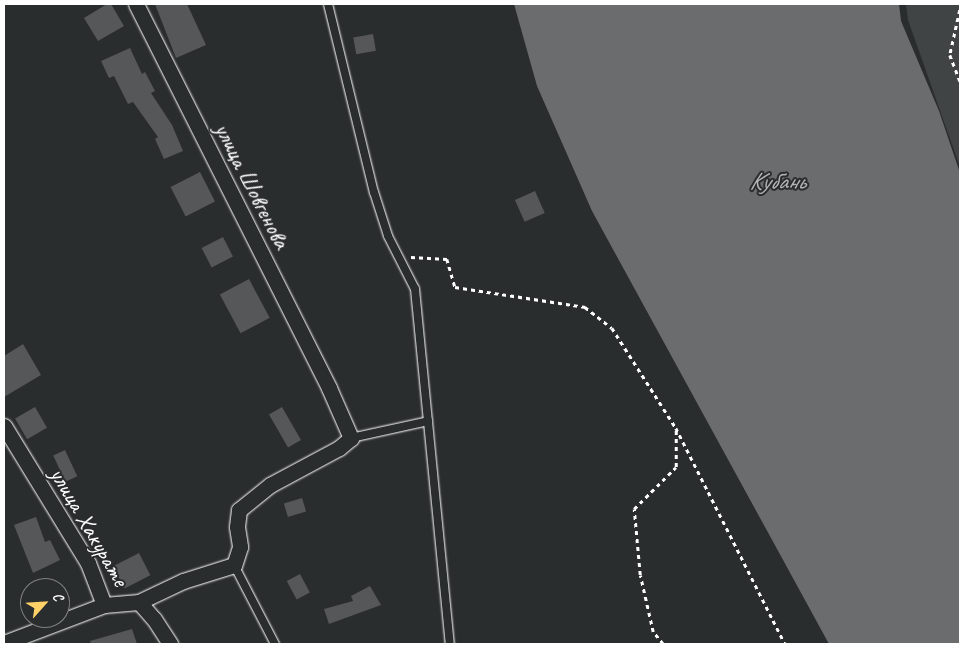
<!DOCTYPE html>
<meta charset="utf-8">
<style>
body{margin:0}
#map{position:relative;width:964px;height:648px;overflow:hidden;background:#2a2d2e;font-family:Caveat,sans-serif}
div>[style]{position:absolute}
.green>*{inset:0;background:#414445}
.water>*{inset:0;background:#6a6c6d}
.building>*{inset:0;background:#555758;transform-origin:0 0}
.path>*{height:2.5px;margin-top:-1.25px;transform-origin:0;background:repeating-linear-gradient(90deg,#fff 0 4px,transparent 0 8px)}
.roads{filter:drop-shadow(0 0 1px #fff) drop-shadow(0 0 1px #fff)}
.service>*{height:8px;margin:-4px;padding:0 4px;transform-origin:4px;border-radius:4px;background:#2a2d2e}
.minor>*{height:15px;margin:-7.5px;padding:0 7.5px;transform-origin:7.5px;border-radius:7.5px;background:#2a2d2e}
span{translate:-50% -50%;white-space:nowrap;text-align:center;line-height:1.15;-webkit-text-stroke:4px #2a2d2e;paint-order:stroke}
.street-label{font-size:24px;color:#fff}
.water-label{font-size:25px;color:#b4b6b6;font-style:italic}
.frame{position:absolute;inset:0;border:5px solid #fff;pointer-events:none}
.north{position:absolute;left:20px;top:578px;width:50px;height:50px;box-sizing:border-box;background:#2a2d2e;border:1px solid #7f8182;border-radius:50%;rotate:64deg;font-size:14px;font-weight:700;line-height:20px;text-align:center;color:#fff}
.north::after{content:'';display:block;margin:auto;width:18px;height:22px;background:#ffd166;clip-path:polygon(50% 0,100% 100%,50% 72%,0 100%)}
</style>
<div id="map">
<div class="green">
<i style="clip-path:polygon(906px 4px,960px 4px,960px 167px,908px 20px)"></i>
</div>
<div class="water">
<i style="clip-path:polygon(514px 4px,899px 4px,901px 21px,939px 111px,960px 173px,960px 644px,829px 644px,592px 211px,537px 86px)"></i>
</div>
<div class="building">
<i style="clip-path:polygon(107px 4px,111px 4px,124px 26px,98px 41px,84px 18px)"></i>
<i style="clip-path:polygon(155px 4px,187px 4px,206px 45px,176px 58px)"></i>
<i style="left:373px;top:34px;width:17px;height:20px;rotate:80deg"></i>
<i style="clip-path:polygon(130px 48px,142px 74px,145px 72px,155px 91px,151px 93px,172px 125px,183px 151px,164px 159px,155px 139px,158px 137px,133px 102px,128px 104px,114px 76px,109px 78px,101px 61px)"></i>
<i style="left:200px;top:172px;width:33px;height:33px;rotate:63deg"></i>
<i style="left:535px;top:191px;width:24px;height:22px;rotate:66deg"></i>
<i style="left:223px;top:237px;width:22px;height:24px;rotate:63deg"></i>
<i style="left:249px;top:279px;width:44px;height:33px;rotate:62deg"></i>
<i style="clip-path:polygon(23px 344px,41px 375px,4px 397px,4px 356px)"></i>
<i style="left:35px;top:407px;width:24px;height:23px;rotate:60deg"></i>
<i style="left:282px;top:407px;width:38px;height:15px;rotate:60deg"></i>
<i style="left:65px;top:450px;width:29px;height:13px;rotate:65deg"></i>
<i style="left:302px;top:498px;width:14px;height:19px;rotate:73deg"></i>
<i style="clip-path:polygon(36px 517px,45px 542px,50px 540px,60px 560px,33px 573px,14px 525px)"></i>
<i style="left:139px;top:553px;width:25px;height:29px;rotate:63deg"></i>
<i style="left:300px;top:574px;width:21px;height:15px;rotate:62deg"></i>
<i style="clip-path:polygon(370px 586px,381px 605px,329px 624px,324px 609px,353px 601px,351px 596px)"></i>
<i style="clip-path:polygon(132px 629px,137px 644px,91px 644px,90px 641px)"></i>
</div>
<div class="path">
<i style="left:960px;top:10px;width:46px;rotate:102.5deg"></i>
<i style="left:950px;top:55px;width:28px;rotate:69deg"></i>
<i style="left:411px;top:257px;width:36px;rotate:3deg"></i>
<i style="left:447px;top:259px;width:29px;rotate:74deg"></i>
<i style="left:455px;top:287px;width:132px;rotate:8.7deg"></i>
<i style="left:585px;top:307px;width:34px;rotate:38deg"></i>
<i style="left:612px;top:328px;width:119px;rotate:57.4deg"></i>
<i style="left:676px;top:428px;width:242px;rotate:63.2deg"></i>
<i style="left:663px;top:644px;width:16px;rotate:-130deg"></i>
<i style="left:653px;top:632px;width:58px;rotate:-102.8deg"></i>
<i style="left:640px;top:575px;width:66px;rotate:-95.2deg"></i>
<i style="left:634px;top:509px;width:59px;rotate:-45deg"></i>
<i style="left:676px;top:467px;width:37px;rotate:-90deg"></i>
</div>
<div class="roads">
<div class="service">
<i style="left:328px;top:4px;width:194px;rotate:76.3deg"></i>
<i style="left:374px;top:192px;width:46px;rotate:72.3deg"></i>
<i style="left:388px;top:236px;width:59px;rotate:63deg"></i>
<i style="left:415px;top:289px;width:357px;rotate:84.4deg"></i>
<i style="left:351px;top:438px;width:79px;rotate:-12.4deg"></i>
<i style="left:234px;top:565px;width:89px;rotate:62.6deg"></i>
</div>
<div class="minor">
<i style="left:136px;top:4px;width:430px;rotate:63.3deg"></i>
<i style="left:329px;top:388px;width:55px;rotate:66.3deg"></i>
<i style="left:351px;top:438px;width:16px;rotate:140deg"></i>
<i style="left:339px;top:448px;width:78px;rotate:151.8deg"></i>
<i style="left:270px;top:485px;width:40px;rotate:141deg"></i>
<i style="left:239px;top:510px;width:17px;rotate:97deg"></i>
<i style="left:237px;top:527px;width:20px;rotate:81deg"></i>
<i style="left:240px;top:547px;width:19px;rotate:108deg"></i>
<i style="left:234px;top:565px;width:53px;rotate:162.6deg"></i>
<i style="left:183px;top:581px;width:49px;rotate:154.5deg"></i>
<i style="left:4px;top:426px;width:161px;rotate:58.5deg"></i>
<i style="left:88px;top:563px;width:45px;rotate:69.1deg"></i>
<i style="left:4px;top:643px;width:107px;rotate:-20.8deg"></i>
<i style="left:104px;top:605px;width:35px;rotate:-5deg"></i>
<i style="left:139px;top:602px;width:23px;rotate:49deg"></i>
<i style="left:154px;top:619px;width:30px;rotate:57deg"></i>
</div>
</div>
<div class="street-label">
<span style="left:252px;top:186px;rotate:63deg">улица Шовгенова</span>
<span style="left:89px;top:527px;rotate:60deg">улица Хакурате</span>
</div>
<div class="water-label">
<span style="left:777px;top:181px">Кубань</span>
</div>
<div class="frame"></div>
<div class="north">С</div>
</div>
